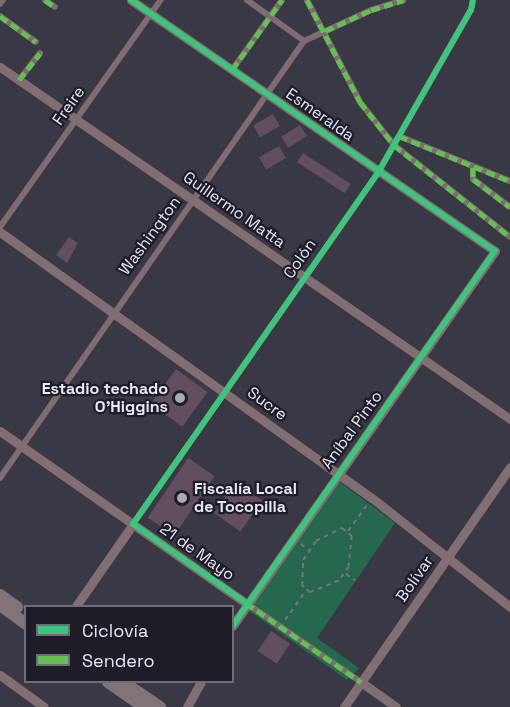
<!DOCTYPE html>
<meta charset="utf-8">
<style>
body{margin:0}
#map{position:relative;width:510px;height:707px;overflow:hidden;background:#393845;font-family:"Space Grotesk",sans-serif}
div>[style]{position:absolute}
.green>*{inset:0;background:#25684e}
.building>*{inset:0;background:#614f5d;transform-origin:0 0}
.path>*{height:1.5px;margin-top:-0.75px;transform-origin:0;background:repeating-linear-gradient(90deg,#7d7176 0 4.5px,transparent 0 9px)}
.street>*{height:6px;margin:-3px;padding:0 3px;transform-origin:3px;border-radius:3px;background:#7f6c70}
.secondary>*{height:9px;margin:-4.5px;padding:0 4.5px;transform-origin:4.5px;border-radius:4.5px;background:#816e73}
.highway>*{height:12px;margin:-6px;padding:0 6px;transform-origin:6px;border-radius:6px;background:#807479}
.quiet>*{height:4.5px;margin-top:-2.25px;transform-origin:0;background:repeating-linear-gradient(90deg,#63c152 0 9px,transparent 0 13.5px)}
.cycleway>*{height:6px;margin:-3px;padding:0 3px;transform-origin:3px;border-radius:3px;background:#40c37c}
.dots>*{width:16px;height:16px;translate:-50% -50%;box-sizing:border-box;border:3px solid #1d1c27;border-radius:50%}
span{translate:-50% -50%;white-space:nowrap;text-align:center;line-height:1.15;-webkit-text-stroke:4.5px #1d1c27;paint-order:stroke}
.street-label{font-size:16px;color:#e8e7f6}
.poi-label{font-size:16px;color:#e8e7f6;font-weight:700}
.right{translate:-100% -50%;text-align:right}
.left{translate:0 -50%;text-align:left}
.legend{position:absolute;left:24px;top:605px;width:210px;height:78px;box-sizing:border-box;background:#1d1c27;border:2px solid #6e6d7a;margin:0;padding:8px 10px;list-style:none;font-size:18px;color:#e8e7f6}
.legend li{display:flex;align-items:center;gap:12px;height:30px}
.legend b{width:30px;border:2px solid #6e6d7a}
</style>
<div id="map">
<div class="green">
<i style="clip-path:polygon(336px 479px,395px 523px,317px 638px,359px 668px,347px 680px,245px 608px)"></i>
</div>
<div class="building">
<i style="left:273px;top:114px;width:14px;height:23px;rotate:60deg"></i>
<i style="left:300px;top:125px;width:13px;height:22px;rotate:58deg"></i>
<i style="left:279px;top:146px;width:14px;height:23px;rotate:60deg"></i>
<i style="left:303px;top:153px;width:57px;height:11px;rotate:33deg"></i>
<i style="clip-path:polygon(69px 237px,78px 243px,67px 263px,56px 255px)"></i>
<i style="left:176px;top:369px;width:39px;height:43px;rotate:36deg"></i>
<i style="left:188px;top:458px;width:32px;height:72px;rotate:34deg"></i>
<i style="left:236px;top:482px;width:32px;height:38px;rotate:35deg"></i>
<i style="left:271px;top:631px;width:23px;height:24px;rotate:34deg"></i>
</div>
<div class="path">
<i style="left:342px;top:528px;width:13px;rotate:39deg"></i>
<i style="left:352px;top:536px;width:31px;rotate:96deg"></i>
<i style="left:349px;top:567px;width:17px;rotate:126deg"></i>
<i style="left:339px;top:581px;width:31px;rotate:158deg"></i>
<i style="left:310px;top:593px;width:11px;rotate:-139deg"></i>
<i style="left:302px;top:586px;width:26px;rotate:-88deg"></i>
<i style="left:303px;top:560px;width:23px;rotate:-56deg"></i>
<i style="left:316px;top:541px;width:29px;rotate:-27deg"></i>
<i style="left:348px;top:531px;width:31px;rotate:-54deg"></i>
<i style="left:301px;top:544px;width:10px;rotate:37deg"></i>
<i style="left:346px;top:574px;width:11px;rotate:34deg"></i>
<i style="left:285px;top:620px;width:37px;rotate:-55deg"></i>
</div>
<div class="street">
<i style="left:45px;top:0;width:12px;rotate:35deg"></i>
<i style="left:247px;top:0;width:70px;rotate:35.7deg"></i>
<i style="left:307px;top:0;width:115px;rotate:62.5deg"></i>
<i style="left:360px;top:102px;width:55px;rotate:51.7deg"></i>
<i style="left:394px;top:145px;width:148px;rotate:38.4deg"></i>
<i style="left:0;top:4px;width:5px;rotate:-53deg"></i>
<i style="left:0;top:16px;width:44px;rotate:35.8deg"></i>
<i style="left:232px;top:70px;width:86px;rotate:-54.5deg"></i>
<i style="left:19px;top:80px;width:34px;rotate:-52deg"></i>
<i style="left:399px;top:136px;width:120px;rotate:22.1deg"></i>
<i style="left:473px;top:168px;width:11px;rotate:90deg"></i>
<i style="left:473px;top:179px;width:46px;rotate:37.1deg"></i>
<i style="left:0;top:227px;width:278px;rotate:-54.7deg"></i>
<i style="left:0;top:478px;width:532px;rotate:-55.18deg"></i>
<i style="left:304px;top:41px;width:74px;rotate:-24.8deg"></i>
<i style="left:371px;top:10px;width:34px;rotate:-17deg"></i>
<i style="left:133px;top:524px;width:430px;rotate:-55.1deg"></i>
<i style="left:379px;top:171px;width:185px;rotate:-60.3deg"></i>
<i style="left:471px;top:10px;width:10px;rotate:-79deg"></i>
<i style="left:246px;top:603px;width:140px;rotate:34.5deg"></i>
</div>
<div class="secondary">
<i style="left:131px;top:0;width:442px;rotate:34.6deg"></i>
<i style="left:495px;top:251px;width:458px;rotate:125deg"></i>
<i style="left:0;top:67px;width:620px;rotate:34.61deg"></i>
<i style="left:0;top:232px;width:457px;rotate:35.6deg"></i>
<i style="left:372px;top:498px;width:176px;rotate:38.3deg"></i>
<i style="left:0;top:431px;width:300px;rotate:35deg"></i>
<i style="left:76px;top:606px;width:100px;rotate:-55.2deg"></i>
<i style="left:0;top:675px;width:54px;rotate:36deg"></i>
<i style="left:361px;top:682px;width:43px;rotate:35.5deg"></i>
<i style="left:187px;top:707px;width:29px;rotate:-61deg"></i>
<i style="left:344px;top:707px;width:292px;rotate:-55.3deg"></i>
</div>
<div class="highway">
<i style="left:0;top:595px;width:21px;rotate:35deg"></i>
<i style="left:0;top:605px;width:32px;rotate:36deg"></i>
<i style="left:108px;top:682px;width:44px;rotate:34.8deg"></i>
<i style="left:123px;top:682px;width:45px;rotate:34deg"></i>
</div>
<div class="quiet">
<i style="left:45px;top:0;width:12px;rotate:35deg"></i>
<i style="left:307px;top:0;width:115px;rotate:62.5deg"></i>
<i style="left:360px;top:102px;width:55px;rotate:51.7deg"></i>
<i style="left:394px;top:145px;width:148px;rotate:38.4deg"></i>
<i style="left:0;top:16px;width:44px;rotate:35.8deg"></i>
<i style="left:325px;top:31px;width:51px;rotate:-24.5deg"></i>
<i style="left:371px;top:10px;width:34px;rotate:-17deg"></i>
<i style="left:232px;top:70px;width:86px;rotate:-54.5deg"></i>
<i style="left:19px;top:80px;width:34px;rotate:-52deg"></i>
<i style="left:399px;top:136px;width:120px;rotate:22.1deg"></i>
<i style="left:473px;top:168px;width:11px;rotate:90deg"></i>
<i style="left:473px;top:179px;width:46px;rotate:37.1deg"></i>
<i style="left:246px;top:603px;width:140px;rotate:34.5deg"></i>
</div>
<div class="cycleway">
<i style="left:131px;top:0;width:442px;rotate:34.6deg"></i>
<i style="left:495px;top:251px;width:458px;rotate:125deg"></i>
<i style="left:246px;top:603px;width:138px;rotate:-145deg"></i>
<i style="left:133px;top:524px;width:430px;rotate:-55.1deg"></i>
<i style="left:379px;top:171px;width:185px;rotate:-60.3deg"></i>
<i style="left:471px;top:10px;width:10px;rotate:-79deg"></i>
</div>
<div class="dots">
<i style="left:180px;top:398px;background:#abaab8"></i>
<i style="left:182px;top:498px;background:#abaab8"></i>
</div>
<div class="street-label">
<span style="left:69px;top:106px;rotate:-55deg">Freire</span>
<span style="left:320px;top:115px;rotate:35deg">Esmeralda</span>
<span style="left:234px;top:210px;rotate:35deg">Guillermo Matta</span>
<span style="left:150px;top:236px;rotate:-54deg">Washington</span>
<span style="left:300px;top:259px;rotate:-55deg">Colón</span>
<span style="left:267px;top:404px;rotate:36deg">Sucre</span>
<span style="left:352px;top:430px;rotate:-54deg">Aníbal Pinto</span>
<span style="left:197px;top:552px;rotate:35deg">21 de Mayo</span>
<span style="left:415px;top:579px;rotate:-55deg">Bolívar</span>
</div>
<div class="poi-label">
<span class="right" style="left:168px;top:398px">Estadio techado<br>O'Higgins</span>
<span class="left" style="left:194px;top:498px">Fiscalía Local<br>de Tocopilla</span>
</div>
<ul class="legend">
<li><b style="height:8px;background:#40c37c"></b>Ciclovía</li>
<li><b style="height:8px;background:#63c152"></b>Sendero</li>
</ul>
</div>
